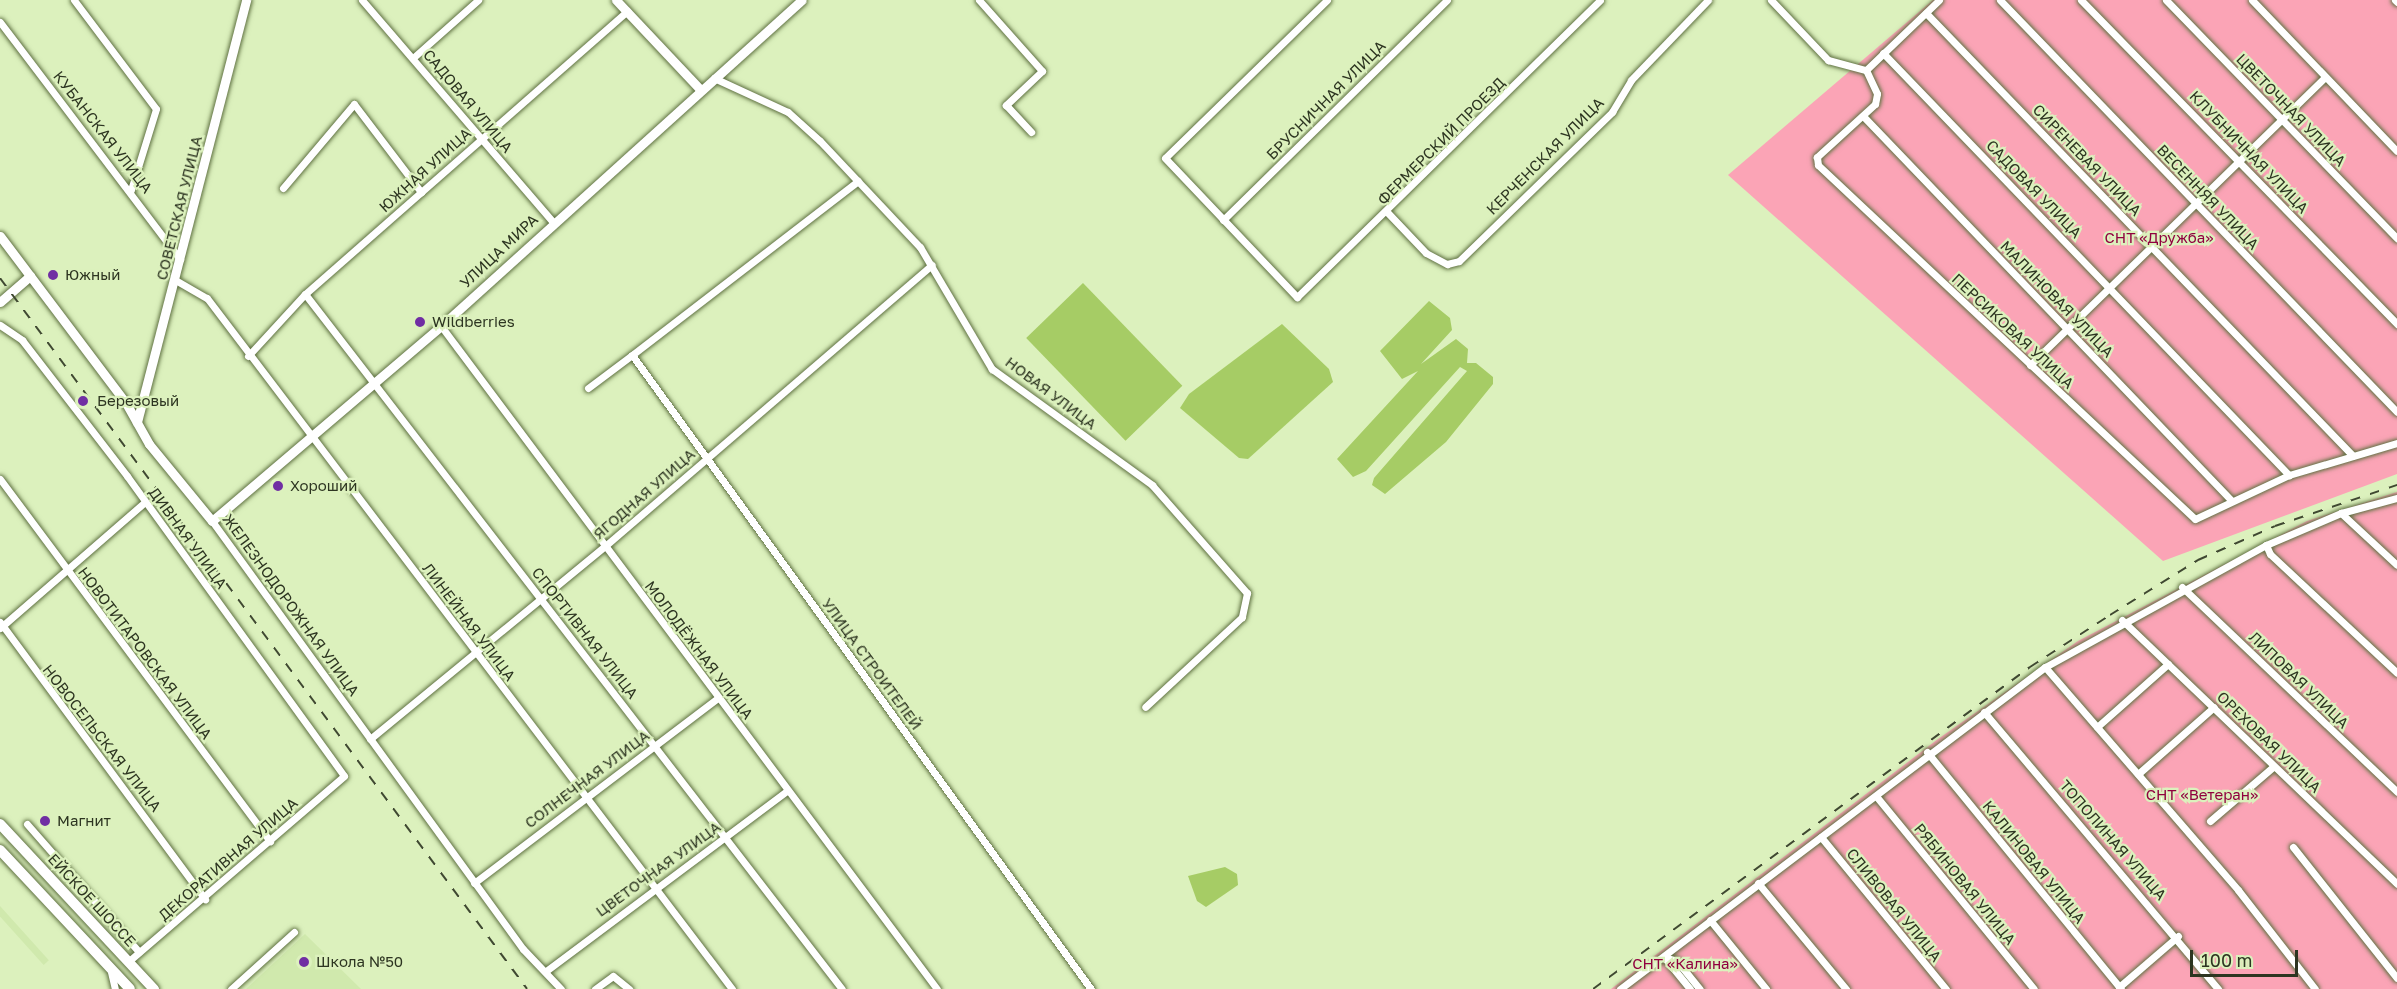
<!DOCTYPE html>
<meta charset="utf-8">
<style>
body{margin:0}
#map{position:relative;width:2397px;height:989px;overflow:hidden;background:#dcf1bd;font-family:"Golos Text",sans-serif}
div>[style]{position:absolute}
.built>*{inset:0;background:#d0e9ad;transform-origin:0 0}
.green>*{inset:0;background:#fba4b6}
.water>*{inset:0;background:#a6cc65;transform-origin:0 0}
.roads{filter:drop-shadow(0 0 2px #5f7142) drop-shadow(0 0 2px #5f7142)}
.street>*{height:7px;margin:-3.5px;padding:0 3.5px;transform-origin:3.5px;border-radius:3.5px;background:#fff}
.secondary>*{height:9px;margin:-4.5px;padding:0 4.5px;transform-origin:4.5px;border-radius:4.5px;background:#fff}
.primary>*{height:10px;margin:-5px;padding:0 5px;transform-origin:5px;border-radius:5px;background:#fff}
.rail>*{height:2px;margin-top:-1px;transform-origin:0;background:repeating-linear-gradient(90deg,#3f4831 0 10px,transparent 0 20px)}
.dots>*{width:16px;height:16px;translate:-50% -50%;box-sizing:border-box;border:3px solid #dcf1bd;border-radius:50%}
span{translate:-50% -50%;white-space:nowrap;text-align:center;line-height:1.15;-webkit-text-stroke:4.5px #dcf1bd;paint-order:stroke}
.street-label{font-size:15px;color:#2d3521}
.park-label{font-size:15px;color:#90013f}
.poi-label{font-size:15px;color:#2d3521}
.left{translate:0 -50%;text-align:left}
.scale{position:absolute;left:2190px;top:950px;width:108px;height:27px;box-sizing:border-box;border:3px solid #2d3521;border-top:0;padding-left:8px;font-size:18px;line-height:21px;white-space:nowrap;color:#2d3521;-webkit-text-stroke:4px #dcf1bd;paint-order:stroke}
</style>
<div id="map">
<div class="built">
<i style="left:0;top:906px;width:73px;height:7px;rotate:48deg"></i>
<i style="clip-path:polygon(305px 934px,361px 989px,246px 989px)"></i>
</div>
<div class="green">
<i style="clip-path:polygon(1933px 0,2397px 0,2397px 474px,2163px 561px,1728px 175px)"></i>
<i style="clip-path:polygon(2397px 492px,2397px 989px,1611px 989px,1938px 739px,2078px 641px,2307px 521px)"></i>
</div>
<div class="water">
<i style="left:1083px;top:283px;width:143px;height:79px;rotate:46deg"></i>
<i style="clip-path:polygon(1429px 301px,1450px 318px,1452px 330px,1421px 364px,1456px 339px,1468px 349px,1467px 363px,1476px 363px,1493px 377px,1493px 384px,1446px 442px,1385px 494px,1372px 485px,1374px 478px,1467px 371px,1460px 367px,1366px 471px,1353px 477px,1337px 459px,1418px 371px,1402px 379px,1380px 351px)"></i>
<i style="clip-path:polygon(1282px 324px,1329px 369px,1333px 382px,1248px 459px,1239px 458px,1180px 408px,1189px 394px)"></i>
<i style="clip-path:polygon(1225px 867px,1237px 874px,1238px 885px,1206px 907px,1197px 901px,1188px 876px)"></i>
</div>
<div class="roads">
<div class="street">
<i style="left:74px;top:0;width:136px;rotate:53deg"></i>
<i style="left:156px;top:109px;width:85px;rotate:107.2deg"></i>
<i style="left:362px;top:0;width:291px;rotate:49.3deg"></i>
<i style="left:979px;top:0;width:95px;rotate:48.4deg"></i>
<i style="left:1042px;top:71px;width:50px;rotate:136.6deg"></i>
<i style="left:1006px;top:105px;width:37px;rotate:47deg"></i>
<i style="left:1327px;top:0;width:226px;rotate:135.7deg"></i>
<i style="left:1165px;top:158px;width:192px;rotate:46.5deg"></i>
<i style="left:1297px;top:297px;width:424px;rotate:-44.4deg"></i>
<i style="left:1771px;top:0;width:83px;rotate:46.5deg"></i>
<i style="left:1828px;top:60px;width:39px;rotate:15deg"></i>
<i style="left:1939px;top:0;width:101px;rotate:136.2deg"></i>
<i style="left:1866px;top:70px;width:26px;rotate:65deg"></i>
<i style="left:1877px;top:94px;width:10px;rotate:101deg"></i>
<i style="left:1875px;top:104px;width:79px;rotate:137.6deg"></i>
<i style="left:1817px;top:157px;width:8px;rotate:83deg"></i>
<i style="left:1818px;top:165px;width:517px;rotate:43.2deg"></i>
<i style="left:2195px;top:519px;width:104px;rotate:-25.1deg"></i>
<i style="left:2289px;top:475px;width:113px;rotate:-16.5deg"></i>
<i style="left:2000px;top:0;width:572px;rotate:46.06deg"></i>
<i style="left:2081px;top:0;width:453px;rotate:45.7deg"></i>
<i style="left:2166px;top:0;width:332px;rotate:45.9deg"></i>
<i style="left:2252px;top:0;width:209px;rotate:46.2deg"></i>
<i style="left:2395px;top:0;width:3px;rotate:45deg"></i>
<i style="left:1926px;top:13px;width:615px;rotate:46.05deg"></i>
<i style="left:0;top:22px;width:298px;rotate:52.8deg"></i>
<i style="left:1883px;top:53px;width:586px;rotate:46.11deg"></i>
<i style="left:414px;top:57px;width:86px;rotate:-41.7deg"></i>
<i style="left:714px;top:78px;width:81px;rotate:24.7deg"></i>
<i style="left:788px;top:112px;width:43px;rotate:42.2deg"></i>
<i style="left:820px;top:141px;width:146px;rotate:46.7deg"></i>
<i style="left:920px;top:247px;width:142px;rotate:59.5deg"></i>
<i style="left:992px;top:369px;width:198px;rotate:35.9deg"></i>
<i style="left:1152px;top:485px;width:144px;rotate:48.7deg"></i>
<i style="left:1247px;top:593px;width:25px;rotate:102deg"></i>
<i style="left:1242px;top:617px;width:132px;rotate:137.1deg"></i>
<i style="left:1863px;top:116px;width:533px;rotate:46.22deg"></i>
<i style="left:858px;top:181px;width:285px;rotate:142.4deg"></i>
<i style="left:632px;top:355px;width:783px;rotate:54.1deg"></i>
<i style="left:283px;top:188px;width:110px;rotate:-49.8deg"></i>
<i style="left:354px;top:104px;width:111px;rotate:52.7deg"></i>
<i style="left:1388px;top:213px;width:55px;rotate:46.5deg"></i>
<i style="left:1426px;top:253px;width:24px;rotate:28deg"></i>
<i style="left:1447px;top:264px;width:12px;rotate:-14deg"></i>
<i style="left:1459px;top:261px;width:214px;rotate:-44.2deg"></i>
<i style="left:1612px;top:112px;width:37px;rotate:-59deg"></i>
<i style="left:1631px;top:80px;width:111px;rotate:-46.1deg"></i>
<i style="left:1223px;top:220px;width:314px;rotate:-44.5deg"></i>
<i style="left:177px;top:281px;width:34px;rotate:30deg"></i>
<i style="left:207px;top:298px;width:868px;rotate:52.77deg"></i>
<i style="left:305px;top:294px;width:878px;rotate:52.31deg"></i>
<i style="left:0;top:325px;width:27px;rotate:34deg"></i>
<i style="left:22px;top:340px;width:172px;rotate:52.3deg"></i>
<i style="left:127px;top:476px;width:370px;rotate:54.1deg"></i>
<i style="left:344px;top:776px;width:285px;rotate:139.3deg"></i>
<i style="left:441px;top:326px;width:828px;rotate:53.2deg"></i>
<i style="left:248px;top:356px;width:84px;rotate:-47.4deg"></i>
<i style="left:305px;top:294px;width:429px;rotate:-41.3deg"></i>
<i style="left:2030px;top:365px;width:412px;rotate:-44.3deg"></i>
<i style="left:588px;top:388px;width:55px;rotate:-36.9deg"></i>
<i style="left:0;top:479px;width:452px;rotate:53.3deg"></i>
<i style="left:2341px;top:513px;width:76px;rotate:42.9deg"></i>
<i style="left:212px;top:521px;width:529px;rotate:54deg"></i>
<i style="left:523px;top:949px;width:55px;rotate:46.5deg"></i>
<i style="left:2266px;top:545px;width:10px;rotate:66deg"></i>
<i style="left:2270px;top:554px;width:174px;rotate:43.1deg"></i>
<i style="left:2182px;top:587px;width:297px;rotate:43.6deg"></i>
<i style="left:2122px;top:620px;width:381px;rotate:43.8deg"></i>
<i style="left:0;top:622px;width:345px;rotate:53.5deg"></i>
<i style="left:0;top:628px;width:191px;rotate:-41deg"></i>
<i style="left:2045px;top:667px;width:295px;rotate:49.1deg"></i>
<i style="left:2238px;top:890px;width:125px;rotate:52.1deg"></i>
<i style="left:1984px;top:712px;width:363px;rotate:49.8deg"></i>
<i style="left:2097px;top:727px;width:95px;rotate:-41.6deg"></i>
<i style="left:370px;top:739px;width:304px;rotate:-39.4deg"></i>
<i style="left:605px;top:546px;width:431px;rotate:-40.7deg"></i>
<i style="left:1927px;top:752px;width:306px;rotate:50.7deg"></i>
<i style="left:2138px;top:774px;width:101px;rotate:-41.4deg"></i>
<i style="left:1876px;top:796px;width:249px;rotate:50.7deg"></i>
<i style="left:2210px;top:821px;width:84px;rotate:-40.7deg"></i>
<i style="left:27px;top:824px;width:170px;rotate:48.8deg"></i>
<i style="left:1821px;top:837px;width:197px;rotate:50.6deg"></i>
<i style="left:2293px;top:847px;width:167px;rotate:51.6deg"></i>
<i style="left:474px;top:883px;width:306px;rotate:-37.2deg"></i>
<i style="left:1758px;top:883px;width:138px;rotate:50.3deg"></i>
<i style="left:1710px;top:920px;width:89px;rotate:50.9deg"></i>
<i style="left:1664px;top:957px;width:14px;rotate:17deg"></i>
<i style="left:1677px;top:961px;width:36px;rotate:51deg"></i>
<i style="left:1664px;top:957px;width:41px;rotate:50.9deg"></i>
<i style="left:546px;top:971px;width:301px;rotate:-36.8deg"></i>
<i style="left:111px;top:972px;width:17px;rotate:77deg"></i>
<i style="left:2119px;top:987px;width:78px;rotate:-40.8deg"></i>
<i style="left:231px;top:989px;width:85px;rotate:-42.1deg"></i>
<i style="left:595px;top:989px;width:22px;rotate:-36deg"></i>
<i style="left:613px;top:976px;width:21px;rotate:39deg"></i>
<i style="left:1620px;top:989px;width:533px;rotate:-37.15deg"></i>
<i style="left:2045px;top:667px;width:252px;rotate:-28.9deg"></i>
<i style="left:2266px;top:545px;width:82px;rotate:-23.1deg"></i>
<i style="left:2341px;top:513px;width:58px;rotate:-15deg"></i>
</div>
<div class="secondary">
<i style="left:616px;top:0;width:122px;rotate:46.7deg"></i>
<i style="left:0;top:236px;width:209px;rotate:53deg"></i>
<i style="left:126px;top:403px;width:47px;rotate:60.7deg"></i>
<i style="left:149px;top:444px;width:99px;rotate:50.7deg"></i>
<i style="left:212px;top:521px;width:301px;rotate:-40.4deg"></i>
<i style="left:441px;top:326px;width:486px;rotate:-42.1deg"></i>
<i style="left:0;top:302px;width:40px;rotate:-41deg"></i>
<i style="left:137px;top:422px;width:436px;rotate:-75.5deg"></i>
</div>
<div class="primary">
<i style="left:0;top:824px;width:226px;rotate:47deg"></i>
<i style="left:0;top:850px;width:190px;rotate:46.9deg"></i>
</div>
</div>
<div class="rail">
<i style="left:0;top:278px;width:885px;rotate:53.45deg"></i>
<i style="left:1593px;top:989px;width:543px;rotate:-36.38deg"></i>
<i style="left:2030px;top:667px;width:95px;rotate:-33deg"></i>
<i style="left:2110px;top:615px;width:104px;rotate:-32deg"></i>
<i style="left:2198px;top:560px;width:84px;rotate:-23.8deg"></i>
<i style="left:2275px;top:526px;width:129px;rotate:-18.6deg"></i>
</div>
<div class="dots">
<i style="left:53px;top:275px;background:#702ea3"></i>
<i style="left:420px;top:322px;background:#702ea3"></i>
<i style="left:83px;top:401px;background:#702ea3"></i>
<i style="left:278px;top:486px;background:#702ea3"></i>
<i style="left:45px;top:821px;background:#702ea3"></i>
<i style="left:304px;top:962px;background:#702ea3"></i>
</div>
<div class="street-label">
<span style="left:1326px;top:100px;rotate:-45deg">БРУСНИЧНАЯ УЛИЦА</span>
<span style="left:468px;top:101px;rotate:50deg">САДОВАЯ УЛИЦА</span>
<span style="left:2291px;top:110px;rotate:46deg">ЦВЕТОЧНАЯ УЛИЦА</span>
<span style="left:103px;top:132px;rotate:52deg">КУБАНСКАЯ УЛИЦА</span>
<span style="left:1441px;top:141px;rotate:-45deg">ФЕРМЕРСКИЙ ПРОЕЗД</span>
<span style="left:2249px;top:152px;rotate:46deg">КЛУБНИЧНАЯ УЛИЦА</span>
<span style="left:1545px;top:156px;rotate:-45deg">КЕРЧЕНСКАЯ УЛИЦА</span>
<span style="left:2087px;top:160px;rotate:46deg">СИРЕНЕВАЯ УЛИЦА</span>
<span style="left:425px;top:170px;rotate:-42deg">ЮЖНАЯ УЛИЦА</span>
<span style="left:2034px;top:189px;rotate:46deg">САДОВАЯ УЛИЦА</span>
<span style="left:2208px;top:197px;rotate:46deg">ВЕСЕННЯЯ УЛИЦА</span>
<span style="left:179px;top:208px;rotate:-76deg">СОВЕТСКАЯ УЛИЦА</span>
<span style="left:499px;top:251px;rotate:-43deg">УЛИЦА МИРА</span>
<span style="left:2057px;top:299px;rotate:46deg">МАЛИНОВАЯ УЛИЦА</span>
<span style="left:2013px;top:331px;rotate:43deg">ПЕРСИКОВАЯ УЛИЦА</span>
<span style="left:1051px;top:393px;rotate:37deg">НОВАЯ УЛИЦА</span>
<span style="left:644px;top:494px;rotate:-41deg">ЯГОДНАЯ УЛИЦА</span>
<span style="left:188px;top:538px;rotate:54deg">ДИВНАЯ УЛИЦА</span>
<span style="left:291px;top:605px;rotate:54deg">ЖЕЛЕЗНОДОРОЖНАЯ УЛИЦА</span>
<span style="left:469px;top:622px;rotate:53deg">ЛИНЕЙНАЯ УЛИЦА</span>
<span style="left:585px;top:633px;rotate:52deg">СПОРТИВНАЯ УЛИЦА</span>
<span style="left:699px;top:650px;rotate:53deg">МОЛОДЁЖНАЯ УЛИЦА</span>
<span style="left:145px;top:653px;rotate:53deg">НОВОТИТАРОВСКАЯ УЛИЦА</span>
<span style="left:872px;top:664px;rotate:54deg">УЛИЦА СТРОИТЕЛЕЙ</span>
<span style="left:2299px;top:680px;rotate:44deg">ЛИПОВАЯ УЛИЦА</span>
<span style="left:102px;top:738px;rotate:52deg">НОВОСЕЛЬСКАЯ УЛИЦА</span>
<span style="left:2269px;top:742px;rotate:44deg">ОРЕХОВАЯ УЛИЦА</span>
<span style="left:587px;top:779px;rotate:-37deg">СОЛНЕЧНАЯ УЛИЦА</span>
<span style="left:2113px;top:840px;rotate:49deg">ТОПОЛИНАЯ УЛИЦА</span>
<span style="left:228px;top:859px;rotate:-41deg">ДЕКОРАТИВНАЯ УЛИЦА</span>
<span style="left:2034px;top:862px;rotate:51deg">КАЛИНОВАЯ УЛИЦА</span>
<span style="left:658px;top:869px;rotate:-36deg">ЦВЕТОЧНАЯ УЛИЦА</span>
<span style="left:1965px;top:884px;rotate:51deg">РЯБИНОВАЯ УЛИЦА</span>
<span style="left:92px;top:900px;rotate:47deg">ЕЙСКОЕ ШОССЕ</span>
<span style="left:1894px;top:905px;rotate:51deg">СЛИВОВАЯ УЛИЦА</span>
</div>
<div class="park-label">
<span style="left:2159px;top:238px">СНТ «Дружба»</span>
<span style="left:2202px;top:795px">СНТ «Ветеран»</span>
<span style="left:1685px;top:964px">СНТ «Калина»</span>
</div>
<div class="poi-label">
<span class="left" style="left:65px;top:275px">Южный</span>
<span class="left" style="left:432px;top:322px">Wildberries</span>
<span class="left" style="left:97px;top:401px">Березовый</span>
<span class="left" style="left:290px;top:486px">Хороший</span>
<span class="left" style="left:57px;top:821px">Магнит</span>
<span class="left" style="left:316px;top:962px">Школа №50</span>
</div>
<div class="scale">100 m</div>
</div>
